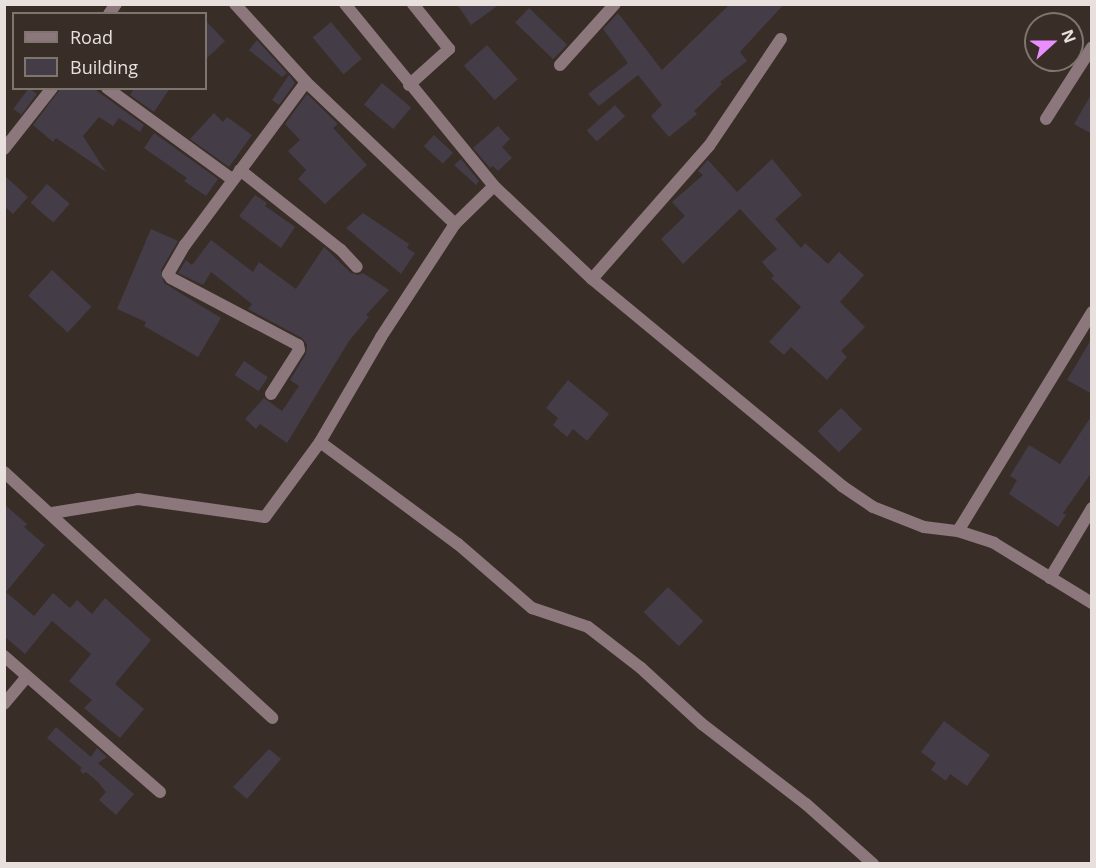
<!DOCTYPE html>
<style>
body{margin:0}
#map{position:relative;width:1096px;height:868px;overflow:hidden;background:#382d27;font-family:"Open Sans",sans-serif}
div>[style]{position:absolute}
.building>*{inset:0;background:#443d47;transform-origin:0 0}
.minor>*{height:12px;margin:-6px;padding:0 6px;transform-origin:6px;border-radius:6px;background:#8c777c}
span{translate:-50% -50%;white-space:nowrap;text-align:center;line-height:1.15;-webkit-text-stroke:6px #382d27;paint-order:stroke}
.frame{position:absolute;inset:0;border:6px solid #e8e0dc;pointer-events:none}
.legend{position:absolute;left:12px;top:12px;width:195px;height:78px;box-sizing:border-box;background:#382d27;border:2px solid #7e756f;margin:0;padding:8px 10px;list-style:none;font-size:18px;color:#e8e0dc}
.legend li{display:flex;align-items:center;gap:12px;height:30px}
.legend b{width:30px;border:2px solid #7e756f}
.north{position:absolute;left:1024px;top:12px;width:60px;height:60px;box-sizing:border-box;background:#382d27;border:2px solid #7e756f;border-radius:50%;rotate:69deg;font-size:16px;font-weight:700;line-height:24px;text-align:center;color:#e8e0dc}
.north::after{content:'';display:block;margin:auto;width:21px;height:27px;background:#ea8dfd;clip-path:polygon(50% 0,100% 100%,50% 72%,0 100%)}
</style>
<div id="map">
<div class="building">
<i style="clip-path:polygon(457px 4px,500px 4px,471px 25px)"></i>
<i style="clip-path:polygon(730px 4px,784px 4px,740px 52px,747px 61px,720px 82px,722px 84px,694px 111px,697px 114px,669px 137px,651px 116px,662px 105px,638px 75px,599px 106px,588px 94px,628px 63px,603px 29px,618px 13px,662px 70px)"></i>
<i style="left:529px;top:8px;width:53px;height:20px;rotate:44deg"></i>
<i style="clip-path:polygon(206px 21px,225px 41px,206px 59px)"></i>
<i style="left:331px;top:22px;width:48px;height:24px;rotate:50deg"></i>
<i style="clip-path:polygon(257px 40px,287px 73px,282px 77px,249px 50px)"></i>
<i style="left:487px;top:45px;width:46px;height:31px;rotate:48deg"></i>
<i style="clip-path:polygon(289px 75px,295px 83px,279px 105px,272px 100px)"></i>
<i style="left:382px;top:83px;width:38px;height:28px;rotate:40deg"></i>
<i style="left:29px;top:88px;width:10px;height:26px;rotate:37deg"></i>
<i style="clip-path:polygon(61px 88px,93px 88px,144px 125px,140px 132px,119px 118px,113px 126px,99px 117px,83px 136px,106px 172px,56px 138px,53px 142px,33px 125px)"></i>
<i style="clip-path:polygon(134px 88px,170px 88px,154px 112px,130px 95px)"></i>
<i style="clip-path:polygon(1092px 93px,1092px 134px,1074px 124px)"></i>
<i style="clip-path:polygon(307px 94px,338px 124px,333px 128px,367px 165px,325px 204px,298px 179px,306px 170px,288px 151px,300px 140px,285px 124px)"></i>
<i style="left:615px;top:105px;width:15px;height:38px;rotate:48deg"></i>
<i style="clip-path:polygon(214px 113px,223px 122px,227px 117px,252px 135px,229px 167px,190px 139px)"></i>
<i style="clip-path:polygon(498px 126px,510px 139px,502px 147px,512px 158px,498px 171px,493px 166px,490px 168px,473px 148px)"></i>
<i style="clip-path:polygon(154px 133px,218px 179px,206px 196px,184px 181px,187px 178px,144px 148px)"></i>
<i style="left:434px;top:135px;width:26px;height:15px;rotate:43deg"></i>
<i style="clip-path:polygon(461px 159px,479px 181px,476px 185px,454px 165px)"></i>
<i style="clip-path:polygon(772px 159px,802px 195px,775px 219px,801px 248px,805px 243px,828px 264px,839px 252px,864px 275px,840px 302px,865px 327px,841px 351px,847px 357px,827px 380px,791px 347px,784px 355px,769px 342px,801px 307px,771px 278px,774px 276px,762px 262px,777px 249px,740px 209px,683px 264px,661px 239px,685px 216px,672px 202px,703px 175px,698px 171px,708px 160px,737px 192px)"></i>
<i style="clip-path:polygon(4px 175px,28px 197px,13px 214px,4px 206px)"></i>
<i style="left:47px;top:184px;width:30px;height:25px;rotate:41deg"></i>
<i style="clip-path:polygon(255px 195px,267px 203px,265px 206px,295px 227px,281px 248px,239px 216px)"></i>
<i style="clip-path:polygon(363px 213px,409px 244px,407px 248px,415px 253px,401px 274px,346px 228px)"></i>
<i style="clip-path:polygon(151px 229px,178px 241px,161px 270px,164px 283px,221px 318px,198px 357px,144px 326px,146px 322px,117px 309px)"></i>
<i style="clip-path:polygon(211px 240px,253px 272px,259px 262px,296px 289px,324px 247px,351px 273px,358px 275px,363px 273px,389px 290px,366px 315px,369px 317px,349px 341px,287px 443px,260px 424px,256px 429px,245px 419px,264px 398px,282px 411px,299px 386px,290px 380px,306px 354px,307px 344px,302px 338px,248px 309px,252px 304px,211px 272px,203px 285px,178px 273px,186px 260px,192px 265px)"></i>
<i style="left:52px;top:270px;width:54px;height:35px;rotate:43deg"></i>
<i style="clip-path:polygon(1092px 338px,1092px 394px,1067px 380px)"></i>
<i style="left:244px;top:361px;width:29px;height:17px;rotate:34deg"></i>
<i style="clip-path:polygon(568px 380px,609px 414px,587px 441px,573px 429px,567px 437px,553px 425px,558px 418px,546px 408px)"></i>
<i style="left:841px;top:408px;width:30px;height:33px;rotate:45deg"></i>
<i style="clip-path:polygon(1092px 415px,1092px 472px,1063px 513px,1066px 515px,1058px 527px,1009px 494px,1017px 480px,1010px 476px,1029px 445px,1060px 464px)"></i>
<i style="clip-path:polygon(5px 505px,27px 524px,24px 527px,45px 545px,6px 592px,34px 616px,53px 593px,70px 608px,77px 600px,92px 614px,105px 598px,151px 640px,115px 684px,144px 709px,120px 738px,84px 708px,92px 700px,69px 681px,91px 654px,52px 621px,25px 654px,4px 636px)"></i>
<i style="left:668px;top:587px;width:49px;height:35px;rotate:44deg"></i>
<i style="clip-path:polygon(944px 721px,990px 755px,967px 786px,950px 774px,946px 781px,931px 770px,936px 763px,921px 752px)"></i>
<i style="clip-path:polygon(56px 727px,91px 757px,97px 748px,107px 757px,98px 763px,134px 794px,116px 815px,99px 800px,106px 792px,97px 781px,86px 772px,83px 774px,80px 770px,82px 768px,47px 738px)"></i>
<i style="clip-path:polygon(269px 749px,281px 759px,247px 799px,233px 787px)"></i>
</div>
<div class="minor">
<i style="left:235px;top:4px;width:105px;rotate:47.7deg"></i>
<i style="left:306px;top:82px;width:206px;rotate:43.6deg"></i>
<i style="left:345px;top:4px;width:235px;rotate:50.7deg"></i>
<i style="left:494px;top:186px;width:135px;rotate:43.5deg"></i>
<i style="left:592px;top:279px;width:325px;rotate:39.6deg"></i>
<i style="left:842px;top:486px;width:37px;rotate:34deg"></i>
<i style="left:873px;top:507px;width:55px;rotate:21.4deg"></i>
<i style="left:924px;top:527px;width:34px;rotate:7deg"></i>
<i style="left:958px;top:531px;width:38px;rotate:18deg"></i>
<i style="left:994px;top:543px;width:115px;rotate:31.5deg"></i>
<i style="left:109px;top:14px;width:12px;rotate:-55deg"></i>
<i style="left:560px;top:65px;width:82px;rotate:-48deg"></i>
<i style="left:409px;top:85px;width:54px;rotate:-42deg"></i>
<i style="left:449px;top:49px;width:58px;rotate:-128.7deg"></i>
<i style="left:107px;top:88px;width:156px;rotate:36.1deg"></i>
<i style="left:1046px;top:119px;width:85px;rotate:-57.4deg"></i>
<i style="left:4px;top:149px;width:78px;rotate:-51.8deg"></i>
<i style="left:240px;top:170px;width:129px;rotate:38.4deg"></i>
<i style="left:341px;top:250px;width:23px;rotate:47deg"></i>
<i style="left:592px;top:279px;width:177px;rotate:-48.7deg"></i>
<i style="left:709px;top:146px;width:129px;rotate:-56.1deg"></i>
<i style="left:271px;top:394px;width:52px;rotate:-57.5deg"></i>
<i style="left:299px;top:350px;width:5px;rotate:-101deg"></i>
<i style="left:298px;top:345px;width:144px;rotate:-152.2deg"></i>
<i style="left:171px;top:278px;width:5px;rotate:-127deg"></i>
<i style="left:168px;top:274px;width:34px;rotate:-60deg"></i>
<i style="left:185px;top:245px;width:203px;rotate:-53.4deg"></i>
<i style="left:320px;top:442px;width:172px;rotate:36.5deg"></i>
<i style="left:458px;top:544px;width:98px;rotate:40.9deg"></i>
<i style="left:532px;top:608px;width:59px;rotate:18.7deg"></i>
<i style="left:588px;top:627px;width:67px;rotate:37.7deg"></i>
<i style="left:641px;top:668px;width:83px;rotate:42.6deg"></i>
<i style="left:702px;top:724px;width:131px;rotate:37.6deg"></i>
<i style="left:806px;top:804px;width:90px;rotate:41.8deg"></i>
<i style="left:4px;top:472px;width:364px;rotate:42.5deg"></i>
<i style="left:52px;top:513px;width:87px;rotate:-9.2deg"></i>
<i style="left:138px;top:499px;width:128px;rotate:8.1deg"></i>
<i style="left:265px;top:517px;width:93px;rotate:-53.7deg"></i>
<i style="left:320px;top:442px;width:121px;rotate:-59.8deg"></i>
<i style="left:381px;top:337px;width:135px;rotate:-56.8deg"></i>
<i style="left:455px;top:224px;width:54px;rotate:-44.3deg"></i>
<i style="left:958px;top:531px;width:257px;rotate:-58.5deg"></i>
<i style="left:1050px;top:578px;width:82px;rotate:-59deg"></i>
<i style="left:4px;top:656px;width:207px;rotate:41.1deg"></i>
<i style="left:4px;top:704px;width:35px;rotate:-50deg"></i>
</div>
<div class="frame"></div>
<ul class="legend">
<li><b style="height:8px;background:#8c777c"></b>Road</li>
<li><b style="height:16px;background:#443d47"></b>Building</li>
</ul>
<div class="north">N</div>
</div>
